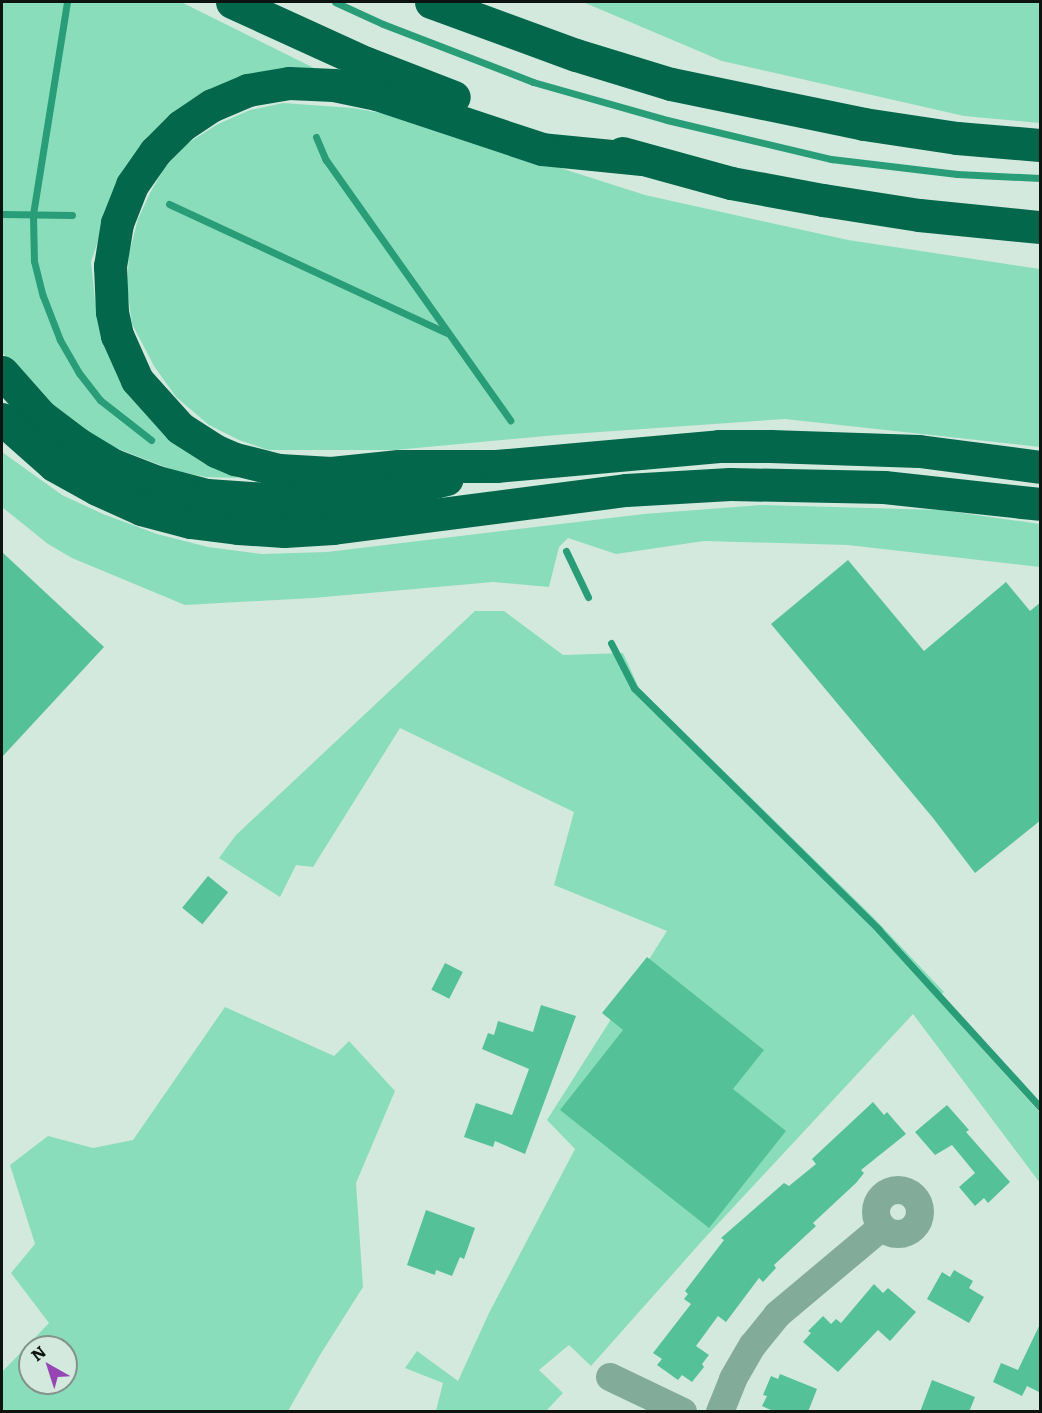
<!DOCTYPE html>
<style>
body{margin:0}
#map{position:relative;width:1042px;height:1413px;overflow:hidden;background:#d3e9de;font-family:Literata,serif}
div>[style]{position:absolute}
.green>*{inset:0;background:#8addbb}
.stream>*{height:7px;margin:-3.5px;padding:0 3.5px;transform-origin:3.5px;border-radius:3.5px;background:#299d77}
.building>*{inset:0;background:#55c199;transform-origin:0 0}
.street>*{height:28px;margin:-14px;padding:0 14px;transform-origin:14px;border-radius:14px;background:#82ac99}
.street>.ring{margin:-14px;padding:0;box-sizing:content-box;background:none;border:28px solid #82ac99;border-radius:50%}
.highway>*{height:33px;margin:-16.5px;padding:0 16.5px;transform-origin:16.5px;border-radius:16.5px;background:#03674b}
span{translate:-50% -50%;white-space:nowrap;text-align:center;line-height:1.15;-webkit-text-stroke:4.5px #d3e9de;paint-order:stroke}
.frame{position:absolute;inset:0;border:3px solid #0c1310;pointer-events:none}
.north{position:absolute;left:18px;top:1335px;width:60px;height:60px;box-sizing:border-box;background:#d3e9de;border:2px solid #83938c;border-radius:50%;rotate:321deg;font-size:16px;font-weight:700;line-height:24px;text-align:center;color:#0c1310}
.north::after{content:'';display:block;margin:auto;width:21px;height:27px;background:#9645b4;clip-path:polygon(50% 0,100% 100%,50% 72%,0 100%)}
</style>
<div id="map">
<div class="green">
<i style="clip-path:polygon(2px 2px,181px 2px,314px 68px,264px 74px,115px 189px,91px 262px,95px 300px,103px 340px,209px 462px,238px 478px,205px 477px,173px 470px,103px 443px,38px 399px,2px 352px)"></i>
<i style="clip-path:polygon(583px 2px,1040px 2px,1040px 123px,964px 116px,722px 61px)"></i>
<i style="clip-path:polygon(283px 103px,353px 108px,398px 116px,645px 195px,848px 240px,1040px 269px,1040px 447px,785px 419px,557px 435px,395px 450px,268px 450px,239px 440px,209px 425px,176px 397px,154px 366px,132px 324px,127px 287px,129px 254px,138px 219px,150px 193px,165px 167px,188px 143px,218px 124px,250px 110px)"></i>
<i style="clip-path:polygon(2px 452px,62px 495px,103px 514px,157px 534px,208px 547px,262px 554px,327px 552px,644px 514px,761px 505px,941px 510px,1040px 524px,1040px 567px,848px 545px,704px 541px,616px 554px,568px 538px,559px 547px,549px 587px,493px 582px,313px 598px,185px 605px,72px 558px,48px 544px,2px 507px)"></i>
<i style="clip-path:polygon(475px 611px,504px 611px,563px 655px,623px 653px,639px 688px,872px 916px,944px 992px,937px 998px,1040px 1113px,1040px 1183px,913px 1014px,702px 1241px,591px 1366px,569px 1345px,539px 1370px,563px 1393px,546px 1411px,436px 1411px,443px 1383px,405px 1368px,417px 1351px,458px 1381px,489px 1313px,575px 1149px,547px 1120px,667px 931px,554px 885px,574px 812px,400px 728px,313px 867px,296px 865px,280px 897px,219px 858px,236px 835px)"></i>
<i style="clip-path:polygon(evenodd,225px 1007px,334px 1056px,349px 1041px,395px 1091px,356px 1183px,363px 1287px,320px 1355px,288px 1411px,2px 1411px,2px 1372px,49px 1323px,11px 1273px,35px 1244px,10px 1165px,48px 1136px,93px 1148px,133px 1140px,225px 1007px,30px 1347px,66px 1347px,66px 1383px,30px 1383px,30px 1347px)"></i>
</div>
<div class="stream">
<i style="left:67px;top:2px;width:216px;rotate:99.1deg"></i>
<i style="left:33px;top:215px;width:46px;rotate:88.8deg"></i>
<i style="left:34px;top:261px;width:36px;rotate:76deg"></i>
<i style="left:43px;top:296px;width:47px;rotate:68.9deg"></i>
<i style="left:60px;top:340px;width:38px;rotate:60deg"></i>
<i style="left:79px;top:373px;width:34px;rotate:52deg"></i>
<i style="left:100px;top:400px;width:65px;rotate:38.1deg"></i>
<i style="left:335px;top:2px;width:53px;rotate:24.6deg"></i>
<i style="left:383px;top:24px;width:161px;rotate:21.1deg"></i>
<i style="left:533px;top:82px;width:139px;rotate:15.8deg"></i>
<i style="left:667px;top:120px;width:169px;rotate:13.4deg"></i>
<i style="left:831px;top:159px;width:127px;rotate:6.8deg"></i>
<i style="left:957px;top:174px;width:83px;rotate:2.8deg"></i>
<i style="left:316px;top:137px;width:25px;rotate:67deg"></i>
<i style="left:326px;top:160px;width:319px;rotate:54.7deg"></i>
<i style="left:169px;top:204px;width:306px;rotate:24.9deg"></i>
<i style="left:2px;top:214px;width:70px;rotate:0.8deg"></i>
<i style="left:566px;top:551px;width:51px;rotate:64.4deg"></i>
<i style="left:611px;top:643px;width:51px;rotate:62.9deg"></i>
<i style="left:634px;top:688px;width:344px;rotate:44.6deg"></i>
<i style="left:879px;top:930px;width:239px;rotate:47.7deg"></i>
</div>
<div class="building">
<i style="clip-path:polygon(2px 552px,104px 647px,2px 757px)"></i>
<i style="clip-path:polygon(848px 560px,924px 651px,1006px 582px,1030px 611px,1041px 602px,1041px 820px,975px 873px,933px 818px,771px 624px)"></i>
<i style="left:208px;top:876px;width:26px;height:41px;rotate:39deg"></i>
<i style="clip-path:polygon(647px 957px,764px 1050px,733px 1089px,786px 1131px,709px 1228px,560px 1110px,623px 1030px,602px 1013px)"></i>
<i style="left:445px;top:963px;width:20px;height:30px;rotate:27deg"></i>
<i style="clip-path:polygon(541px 1005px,576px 1016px,525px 1154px,495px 1141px,493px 1147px,464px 1137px,476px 1103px,512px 1115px,529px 1069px,482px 1049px,488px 1033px,494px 1035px,498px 1021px,533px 1032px)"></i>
<i style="clip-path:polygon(873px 1102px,884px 1115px,887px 1112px,906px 1134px,861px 1170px,864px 1173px,856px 1183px,813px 1223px,816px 1226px,774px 1265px,776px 1268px,763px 1282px,759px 1278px,726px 1322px,718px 1316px,696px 1346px,709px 1355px,702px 1364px,704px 1367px,692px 1382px,682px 1375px,678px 1380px,657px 1365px,662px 1359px,653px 1353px,691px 1304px,684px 1299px,688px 1294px,685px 1291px,724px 1240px,721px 1238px,784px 1183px,789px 1186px,816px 1164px,812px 1159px)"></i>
<i style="clip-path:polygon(947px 1105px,969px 1130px,966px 1132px,1010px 1182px,988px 1203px,984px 1198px,975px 1206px,959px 1187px,975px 1173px,952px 1145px,935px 1155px,915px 1132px)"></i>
<i style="clip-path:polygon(426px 1210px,475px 1228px,464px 1259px,460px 1257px,452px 1276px,436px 1270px,435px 1275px,407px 1265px)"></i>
<i style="clip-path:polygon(954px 1270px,973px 1281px,969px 1288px,984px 1297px,969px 1323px,927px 1299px,942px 1272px,950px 1277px)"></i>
<i style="clip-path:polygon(874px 1284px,883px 1293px,888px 1288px,916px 1312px,890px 1341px,878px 1330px,838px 1372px,803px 1342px,811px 1333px,808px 1331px,823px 1316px,831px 1324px,836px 1319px,841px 1323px)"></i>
<i style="clip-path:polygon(1041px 1322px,1041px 1393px,1027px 1386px,1022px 1396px,993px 1382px,1001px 1363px,1018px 1370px)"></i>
<i style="clip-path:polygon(780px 1374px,817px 1389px,808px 1412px,775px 1412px,762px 1406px,767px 1396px,763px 1395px,771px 1376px,778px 1379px)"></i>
<i style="clip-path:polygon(932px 1380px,975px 1397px,969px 1412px,920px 1412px)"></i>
</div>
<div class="street">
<i class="ring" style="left:876px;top:1190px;width:16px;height:16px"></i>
<i style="left:610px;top:1377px;width:81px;rotate:25.6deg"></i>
<i style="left:720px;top:1412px;width:35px;rotate:-68deg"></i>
<i style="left:733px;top:1379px;width:39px;rotate:-60deg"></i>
<i style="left:753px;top:1345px;width:38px;rotate:-51deg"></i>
<i style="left:777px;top:1315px;width:137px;rotate:-40deg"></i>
</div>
<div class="highway">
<i style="left:232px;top:2px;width:147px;rotate:24.5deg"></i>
<i style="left:366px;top:63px;width:94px;rotate:21.1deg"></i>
<i style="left:431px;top:2px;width:154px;rotate:20.1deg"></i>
<i style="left:576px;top:55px;width:99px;rotate:17deg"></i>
<i style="left:671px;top:84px;width:197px;rotate:11.7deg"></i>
<i style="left:864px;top:124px;width:94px;rotate:8.6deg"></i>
<i style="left:957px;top:138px;width:83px;rotate:4.8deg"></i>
<i style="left:622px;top:153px;width:113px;rotate:15.4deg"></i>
<i style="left:731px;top:183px;width:94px;rotate:10.5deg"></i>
<i style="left:823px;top:200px;width:97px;rotate:8.9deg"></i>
<i style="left:919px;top:215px;width:122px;rotate:5.7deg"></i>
<i style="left:642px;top:159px;width:100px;rotate:-174.3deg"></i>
<i style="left:542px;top:149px;width:174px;rotate:-161.6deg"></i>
<i style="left:377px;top:94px;width:44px;rotate:-168.2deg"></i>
<i style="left:334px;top:85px;width:45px;rotate:-177.5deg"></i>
<i style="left:289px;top:83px;width:42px;rotate:170.3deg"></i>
<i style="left:248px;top:90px;width:39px;rotate:157deg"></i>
<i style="left:212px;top:105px;width:37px;rotate:146deg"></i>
<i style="left:181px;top:126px;width:37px;rotate:135deg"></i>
<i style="left:155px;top:152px;width:40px;rotate:124.9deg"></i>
<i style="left:132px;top:185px;width:41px;rotate:111.5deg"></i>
<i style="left:117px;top:223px;width:44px;rotate:99.2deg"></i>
<i style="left:110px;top:266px;width:46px;rotate:87.5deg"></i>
<i style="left:112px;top:312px;width:24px;rotate:78deg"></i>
<i style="left:117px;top:335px;width:49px;rotate:66deg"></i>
<i style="left:137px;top:380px;width:64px;rotate:48.1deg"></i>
<i style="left:180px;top:428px;width:43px;rotate:32.6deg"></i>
<i style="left:216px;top:451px;width:21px;rotate:23deg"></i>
<i style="left:235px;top:459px;width:45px;rotate:14deg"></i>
<i style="left:279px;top:470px;width:52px;rotate:3.3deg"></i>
<i style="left:331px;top:473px;width:68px;rotate:-5.9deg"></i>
<i style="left:399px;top:466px;width:97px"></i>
<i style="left:496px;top:466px;width:224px;rotate:-5.1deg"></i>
<i style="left:719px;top:446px;width:51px"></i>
<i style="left:770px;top:446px;width:149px;rotate:1.9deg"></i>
<i style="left:919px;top:451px;width:122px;rotate:7.5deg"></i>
<i style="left:2px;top:372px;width:59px;rotate:48.4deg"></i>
<i style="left:41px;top:416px;width:46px;rotate:37.1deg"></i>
<i style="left:78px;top:444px;width:41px;rotate:31deg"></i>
<i style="left:113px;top:465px;width:47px;rotate:21.1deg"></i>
<i style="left:157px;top:482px;width:52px;rotate:14.6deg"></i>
<i style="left:207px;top:495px;width:91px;rotate:3.8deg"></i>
<i style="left:298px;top:501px;width:100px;rotate:-5.7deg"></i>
<i style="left:398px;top:491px;width:50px;rotate:-13.8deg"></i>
<i style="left:2px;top:419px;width:69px;rotate:41.5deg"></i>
<i style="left:54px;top:465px;width:49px;rotate:29.2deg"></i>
<i style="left:97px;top:489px;width:48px;rotate:24.4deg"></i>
<i style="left:141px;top:509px;width:51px;rotate:14.9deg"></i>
<i style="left:190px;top:522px;width:48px;rotate:7.1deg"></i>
<i style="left:238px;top:528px;width:46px;rotate:3.7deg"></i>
<i style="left:284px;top:531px;width:49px;rotate:-3.5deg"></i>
<i style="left:333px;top:528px;width:295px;rotate:-7.4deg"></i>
<i style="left:626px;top:490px;width:104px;rotate:-3.3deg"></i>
<i style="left:730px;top:484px;width:154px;rotate:1.1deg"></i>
<i style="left:884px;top:487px;width:157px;rotate:6.2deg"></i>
</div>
<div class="frame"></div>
<div class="north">N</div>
</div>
